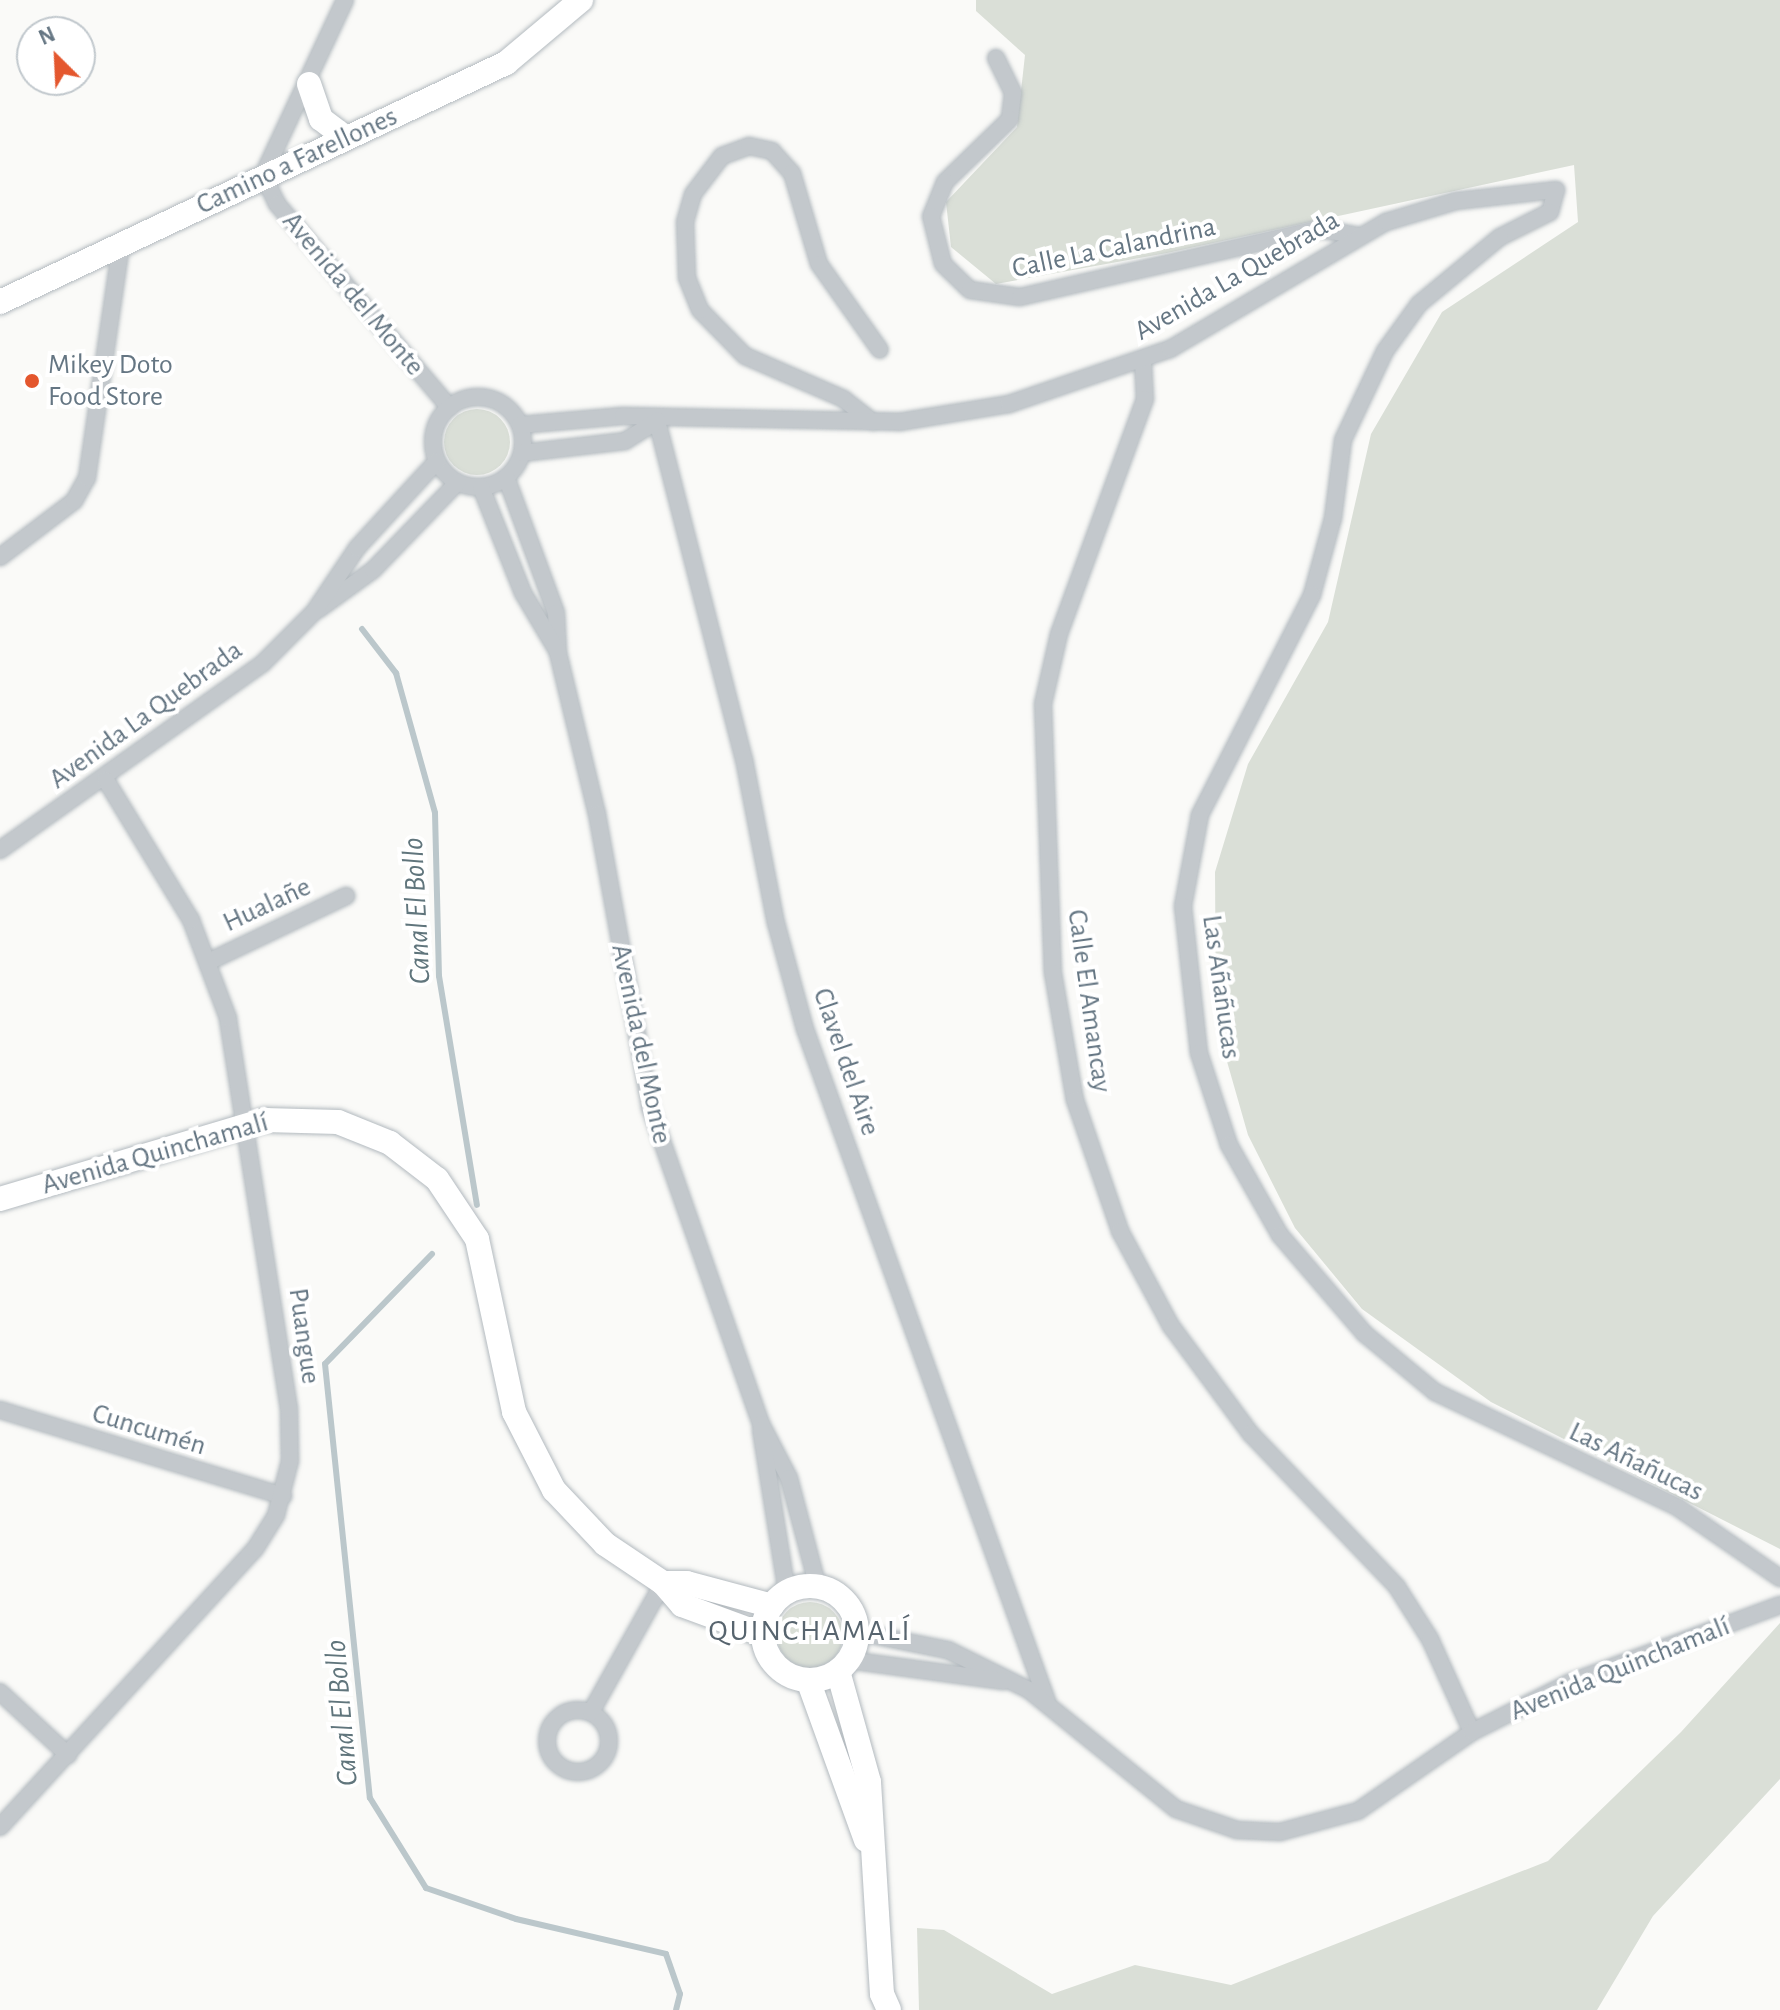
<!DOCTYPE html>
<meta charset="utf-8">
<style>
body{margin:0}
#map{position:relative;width:1780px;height:2010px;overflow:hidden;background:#fafaf8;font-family:"Alegreya Sans",sans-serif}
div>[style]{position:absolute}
.green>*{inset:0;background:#dadfd7}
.round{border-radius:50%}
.stream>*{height:6px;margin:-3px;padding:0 3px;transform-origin:3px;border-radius:3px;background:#bbc7cb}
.roads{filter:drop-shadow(0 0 2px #b3babf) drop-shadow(0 0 2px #b3babf)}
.street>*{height:16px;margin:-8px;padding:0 8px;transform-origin:8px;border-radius:8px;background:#c3c8cc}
.street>.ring{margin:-8px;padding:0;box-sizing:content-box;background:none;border:16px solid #c3c8cc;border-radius:50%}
.secondary>*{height:24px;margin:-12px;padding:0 12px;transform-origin:12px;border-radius:12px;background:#fff}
.secondary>.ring{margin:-12px;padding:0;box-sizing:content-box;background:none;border:24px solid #fff;border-radius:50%}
.dots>*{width:22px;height:22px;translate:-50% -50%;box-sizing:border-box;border:4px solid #fff;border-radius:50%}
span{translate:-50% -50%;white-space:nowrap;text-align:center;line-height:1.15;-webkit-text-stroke:8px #fff;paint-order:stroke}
.street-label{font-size:28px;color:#657683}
.poi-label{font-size:28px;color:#657683}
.left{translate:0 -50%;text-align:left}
.water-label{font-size:30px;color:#60757c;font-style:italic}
.neighbourhood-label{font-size:30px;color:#57646e;letter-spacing:2px}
.north{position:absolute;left:16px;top:16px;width:80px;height:80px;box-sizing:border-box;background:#fff;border:2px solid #c1c8cd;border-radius:50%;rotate:336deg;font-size:22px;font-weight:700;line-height:32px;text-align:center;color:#657683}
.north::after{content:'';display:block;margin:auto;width:28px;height:36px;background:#e4572e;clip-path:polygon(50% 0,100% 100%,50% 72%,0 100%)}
</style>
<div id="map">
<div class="green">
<i style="clip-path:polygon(976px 0,1780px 0,1780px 1549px,1491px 1402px,1362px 1309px,1295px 1228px,1248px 1135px,1216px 1023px,1215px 872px,1248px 764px,1328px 622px,1371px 434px,1442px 312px,1578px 222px,1574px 165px,1167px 253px,996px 284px,951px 247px,946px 202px,1017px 127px,1025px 55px,976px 11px)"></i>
<i class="round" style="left:444px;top:409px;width:66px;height:66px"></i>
<i class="round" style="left:777px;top:1602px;width:66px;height:66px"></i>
<i style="clip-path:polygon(1780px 1623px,1780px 1779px,1653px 1916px,1597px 2010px,919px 2010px,917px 1928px,944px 1930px,1052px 1994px,1135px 1965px,1231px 1985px,1548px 1861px,1681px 1732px)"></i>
</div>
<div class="stream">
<i style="left:362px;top:629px;width:56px;rotate:52.3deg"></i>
<i style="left:396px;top:673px;width:145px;rotate:74.4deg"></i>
<i style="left:435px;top:813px;width:163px;rotate:88.6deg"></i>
<i style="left:439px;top:976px;width:232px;rotate:80.6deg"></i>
<i style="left:432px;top:1254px;width:153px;rotate:134.2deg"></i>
<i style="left:325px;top:1364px;width:436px;rotate:84.1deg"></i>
<i style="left:370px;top:1798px;width:106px;rotate:58.1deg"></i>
<i style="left:426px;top:1888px;width:95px;rotate:19deg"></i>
<i style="left:516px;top:1919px;width:154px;rotate:13.1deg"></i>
<i style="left:666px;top:1954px;width:42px;rotate:70.7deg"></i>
<i style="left:680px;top:1994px;width:16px;rotate:104deg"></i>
</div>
<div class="roads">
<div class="street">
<i style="left:345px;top:0;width:193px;rotate:115.1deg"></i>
<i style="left:263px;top:175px;width:32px;rotate:64deg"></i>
<i style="left:277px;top:204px;width:267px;rotate:49.7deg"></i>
<i style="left:996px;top:58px;width:39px;rotate:64deg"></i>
<i style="left:1013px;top:93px;width:26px;rotate:97deg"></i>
<i style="left:1010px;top:119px;width:91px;rotate:135.9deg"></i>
<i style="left:945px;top:182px;width:37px;rotate:112deg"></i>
<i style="left:931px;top:216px;width:49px;rotate:76deg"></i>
<i style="left:943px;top:264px;width:37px;rotate:44deg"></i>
<i style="left:970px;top:290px;width:50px;rotate:8deg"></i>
<i style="left:1020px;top:297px;width:308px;rotate:-12.8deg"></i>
<i style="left:1320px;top:229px;width:39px;rotate:10deg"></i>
<i style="left:1143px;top:362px;width:37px;rotate:87deg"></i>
<i style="left:1145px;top:399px;width:250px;rotate:110.1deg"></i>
<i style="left:1059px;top:634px;width:72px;rotate:102.9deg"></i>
<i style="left:1043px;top:704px;width:269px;rotate:87.9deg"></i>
<i style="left:1053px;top:973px;width:129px;rotate:80.2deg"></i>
<i style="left:1075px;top:1100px;width:139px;rotate:71deg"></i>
<i style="left:1120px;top:1231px;width:108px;rotate:61.8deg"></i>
<i style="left:1171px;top:1326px;width:134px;rotate:53.5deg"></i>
<i style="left:1251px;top:1434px;width:211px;rotate:46.3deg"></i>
<i style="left:1397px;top:1587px;width:62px;rotate:57.6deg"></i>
<i style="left:1430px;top:1639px;width:102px;rotate:65.7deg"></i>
<i class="ring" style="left:433px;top:397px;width:74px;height:74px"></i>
<i style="left:657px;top:421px;width:349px;rotate:75.6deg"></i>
<i style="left:744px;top:759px;width:167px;rotate:79deg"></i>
<i style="left:776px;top:923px;width:110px;rotate:74.7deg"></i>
<i style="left:805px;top:1029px;width:714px;rotate:70.2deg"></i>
<i style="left:873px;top:422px;width:37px;rotate:-142deg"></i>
<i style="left:844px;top:399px;width:108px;rotate:-156.5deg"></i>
<i style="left:745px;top:356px;width:64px;rotate:-134.4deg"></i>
<i style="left:700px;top:310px;width:35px;rotate:-112deg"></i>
<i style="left:687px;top:278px;width:56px;rotate:-92deg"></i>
<i style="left:685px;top:222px;width:29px;rotate:-74deg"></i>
<i style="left:693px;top:194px;width:48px;rotate:-52.7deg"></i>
<i style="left:722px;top:156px;width:29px;rotate:-20deg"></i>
<i style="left:749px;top:146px;width:24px;rotate:12deg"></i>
<i style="left:772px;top:151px;width:30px;rotate:48deg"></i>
<i style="left:792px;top:173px;width:95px;rotate:73.5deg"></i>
<i style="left:819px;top:264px;width:105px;rotate:54.7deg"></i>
<i style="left:520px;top:425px;width:103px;rotate:-5deg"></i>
<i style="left:623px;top:416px;width:276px;rotate:1.2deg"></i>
<i style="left:899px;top:422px;width:111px;rotate:-9.3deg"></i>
<i style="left:1009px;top:404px;width:170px;rotate:-18.9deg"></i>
<i style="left:1170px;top:349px;width:251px;rotate:-30.5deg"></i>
<i style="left:1386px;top:222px;width:73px;rotate:-16.7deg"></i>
<i style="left:1456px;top:201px;width:101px;rotate:-6.3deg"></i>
<i style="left:1556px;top:190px;width:23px;rotate:105deg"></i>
<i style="left:1550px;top:212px;width:56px;rotate:153.4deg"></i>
<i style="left:1500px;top:237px;width:105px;rotate:140.4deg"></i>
<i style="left:1419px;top:304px;width:58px;rotate:125.9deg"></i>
<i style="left:1385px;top:351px;width:98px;rotate:115.3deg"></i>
<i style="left:1343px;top:440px;width:79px;rotate:97.3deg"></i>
<i style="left:1333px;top:518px;width:80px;rotate:105.3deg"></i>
<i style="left:1312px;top:595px;width:247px;rotate:117deg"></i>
<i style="left:1200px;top:815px;width:93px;rotate:100.6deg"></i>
<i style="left:1183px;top:906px;width:148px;rotate:83.8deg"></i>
<i style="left:1199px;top:1053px;width:97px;rotate:71.9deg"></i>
<i style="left:1229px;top:1145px;width:103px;rotate:60.5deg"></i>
<i style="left:1280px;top:1235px;width:130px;rotate:49.4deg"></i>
<i style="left:1365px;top:1334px;width:91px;rotate:39.6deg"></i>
<i style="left:1435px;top:1392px;width:268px;rotate:25.4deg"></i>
<i style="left:1677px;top:1507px;width:125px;rotate:34.6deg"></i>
<i style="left:522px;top:453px;width:104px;rotate:-6.6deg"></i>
<i style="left:625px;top:441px;width:38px;rotate:-32deg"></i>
<i style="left:506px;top:477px;width:145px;rotate:69.8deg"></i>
<i style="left:556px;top:613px;width:40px;rotate:87.1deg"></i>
<i style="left:558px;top:653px;width:166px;rotate:76.4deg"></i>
<i style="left:597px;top:814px;width:298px;rotate:79.7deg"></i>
<i style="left:650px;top:1107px;width:336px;rotate:70.7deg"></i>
<i style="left:761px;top:1424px;width:61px;rotate:62.6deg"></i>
<i style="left:789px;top:1478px;width:113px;rotate:75.1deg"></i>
<i style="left:481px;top:487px;width:114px;rotate:68.4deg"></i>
<i style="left:523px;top:593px;width:69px;rotate:59.3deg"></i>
<i style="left:0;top:557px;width:93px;rotate:-37.1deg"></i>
<i style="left:74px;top:501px;width:26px;rotate:-61deg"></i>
<i style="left:87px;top:478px;width:236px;rotate:-81.7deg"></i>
<i style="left:319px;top:609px;width:67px;rotate:-35.8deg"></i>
<i style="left:373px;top:570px;width:122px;rotate:-46deg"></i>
<i style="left:0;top:850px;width:321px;rotate:-35.4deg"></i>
<i style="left:262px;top:664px;width:74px;rotate:-45deg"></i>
<i style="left:314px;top:612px;width:77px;rotate:-56.1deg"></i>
<i style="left:357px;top:548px;width:118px;rotate:-47.4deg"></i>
<i style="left:210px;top:961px;width:151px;rotate:-25.5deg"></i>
<i style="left:0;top:1410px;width:296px;rotate:16.9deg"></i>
<i style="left:761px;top:1430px;width:164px;rotate:80.9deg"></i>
<i style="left:857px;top:1632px;width:93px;rotate:11.2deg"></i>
<i style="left:948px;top:1650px;width:90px;rotate:26.3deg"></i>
<i style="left:1029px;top:1690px;width:189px;rotate:39deg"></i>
<i style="left:1176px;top:1809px;width:65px;rotate:19deg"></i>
<i style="left:1237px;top:1830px;width:43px;rotate:2.7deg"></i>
<i style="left:1280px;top:1832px;width:81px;rotate:-15.1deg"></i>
<i style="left:1358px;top:1811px;width:139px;rotate:-34.7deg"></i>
<i style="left:1472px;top:1732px;width:109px;rotate:-26.8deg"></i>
<i style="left:1569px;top:1683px;width:225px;rotate:-20.3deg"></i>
<i style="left:848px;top:1660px;width:157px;rotate:7.7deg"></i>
<i style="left:0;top:1692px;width:93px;rotate:42.8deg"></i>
<i class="ring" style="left:547px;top:1710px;width:46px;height:46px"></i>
<i style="left:591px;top:1712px;width:148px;rotate:-60.8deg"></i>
<i style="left:0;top:1827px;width:377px;rotate:-47.5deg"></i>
<i style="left:255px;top:1549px;width:40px;rotate:-58deg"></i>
<i style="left:276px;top:1515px;width:56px;rotate:-75.5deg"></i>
<i style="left:290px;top:1461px;width:52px;rotate:-91.1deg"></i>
<i style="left:289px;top:1409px;width:396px;rotate:-98.9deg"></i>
<i style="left:228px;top:1018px;width:105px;rotate:-110.7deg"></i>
<i style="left:191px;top:920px;width:164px;rotate:-121.3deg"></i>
</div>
<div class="secondary">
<i style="left:309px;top:84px;width:37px;rotate:71deg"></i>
<i style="left:321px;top:119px;width:30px;rotate:37deg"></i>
<i style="left:0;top:302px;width:560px;rotate:-25.28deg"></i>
<i style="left:506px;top:63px;width:98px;rotate:-40deg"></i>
<i style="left:0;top:1199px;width:277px;rotate:-16.6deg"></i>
<i style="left:265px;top:1120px;width:73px;rotate:1.6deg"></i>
<i style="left:338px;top:1122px;width:56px;rotate:22deg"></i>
<i style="left:390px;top:1143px;width:59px;rotate:37.5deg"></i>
<i style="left:437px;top:1179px;width:72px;rotate:56.3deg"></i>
<i style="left:477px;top:1239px;width:177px;rotate:77.9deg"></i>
<i style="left:514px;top:1412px;width:88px;rotate:62.9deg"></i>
<i style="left:554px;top:1490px;width:74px;rotate:46.6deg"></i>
<i style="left:605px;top:1544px;width:70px;rotate:33.9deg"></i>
<i style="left:663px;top:1583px;width:29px;rotate:49deg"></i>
<i style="left:682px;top:1605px;width:86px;rotate:20.3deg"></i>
<i style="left:663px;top:1583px;width:24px"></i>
<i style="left:687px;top:1583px;width:88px;rotate:15.1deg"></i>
<i class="ring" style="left:763px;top:1586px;width:70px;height:70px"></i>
<i style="left:838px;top:1671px;width:115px;rotate:74.4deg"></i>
<i style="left:869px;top:1782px;width:212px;rotate:86.5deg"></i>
<i style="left:882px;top:1994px;width:17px;rotate:66deg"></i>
<i style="left:808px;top:1680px;width:170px;rotate:70.1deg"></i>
</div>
</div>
<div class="dots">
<i style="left:32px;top:381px;background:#e4572e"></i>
</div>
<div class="street-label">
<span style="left:297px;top:161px;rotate:-25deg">Camino a Farellones</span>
<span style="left:1114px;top:248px;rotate:-12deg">Calle La Calandrina</span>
<span style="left:1237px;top:276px;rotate:-30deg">Avenida La Quebrada</span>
<span style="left:353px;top:294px;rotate:50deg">Avenida del Monte</span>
<span style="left:146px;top:715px;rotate:-36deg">Avenida La Quebrada</span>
<span style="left:267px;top:905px;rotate:-25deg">Hualañe</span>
<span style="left:1221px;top:987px;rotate:82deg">Las Añañucas</span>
<span style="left:1089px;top:1001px;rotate:82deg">Calle El Amancay</span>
<span style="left:641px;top:1044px;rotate:78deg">Avenida del Monte</span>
<span style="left:846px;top:1062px;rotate:71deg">Clavel del Aire</span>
<span style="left:155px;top:1154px;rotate:-16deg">Avenida Quinchamalí</span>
<span style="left:304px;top:1336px;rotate:82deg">Puangue</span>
<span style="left:149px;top:1430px;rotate:17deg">Cuncumén</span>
<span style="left:1636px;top:1462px;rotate:26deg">Las Añañucas</span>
<span style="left:1620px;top:1669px;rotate:-22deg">Avenida Quinchamalí</span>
</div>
<div class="poi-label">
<span class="left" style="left:48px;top:381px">Mikey Doto<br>Food Store</span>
</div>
<div class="water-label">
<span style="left:417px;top:911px;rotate:-93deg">Canal El Bollo</span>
<span style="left:342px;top:1713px;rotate:-95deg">Canal El Bollo</span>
</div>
<div class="neighbourhood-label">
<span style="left:810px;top:1631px">QUINCHAMALÍ</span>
</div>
<div class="north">N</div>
</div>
